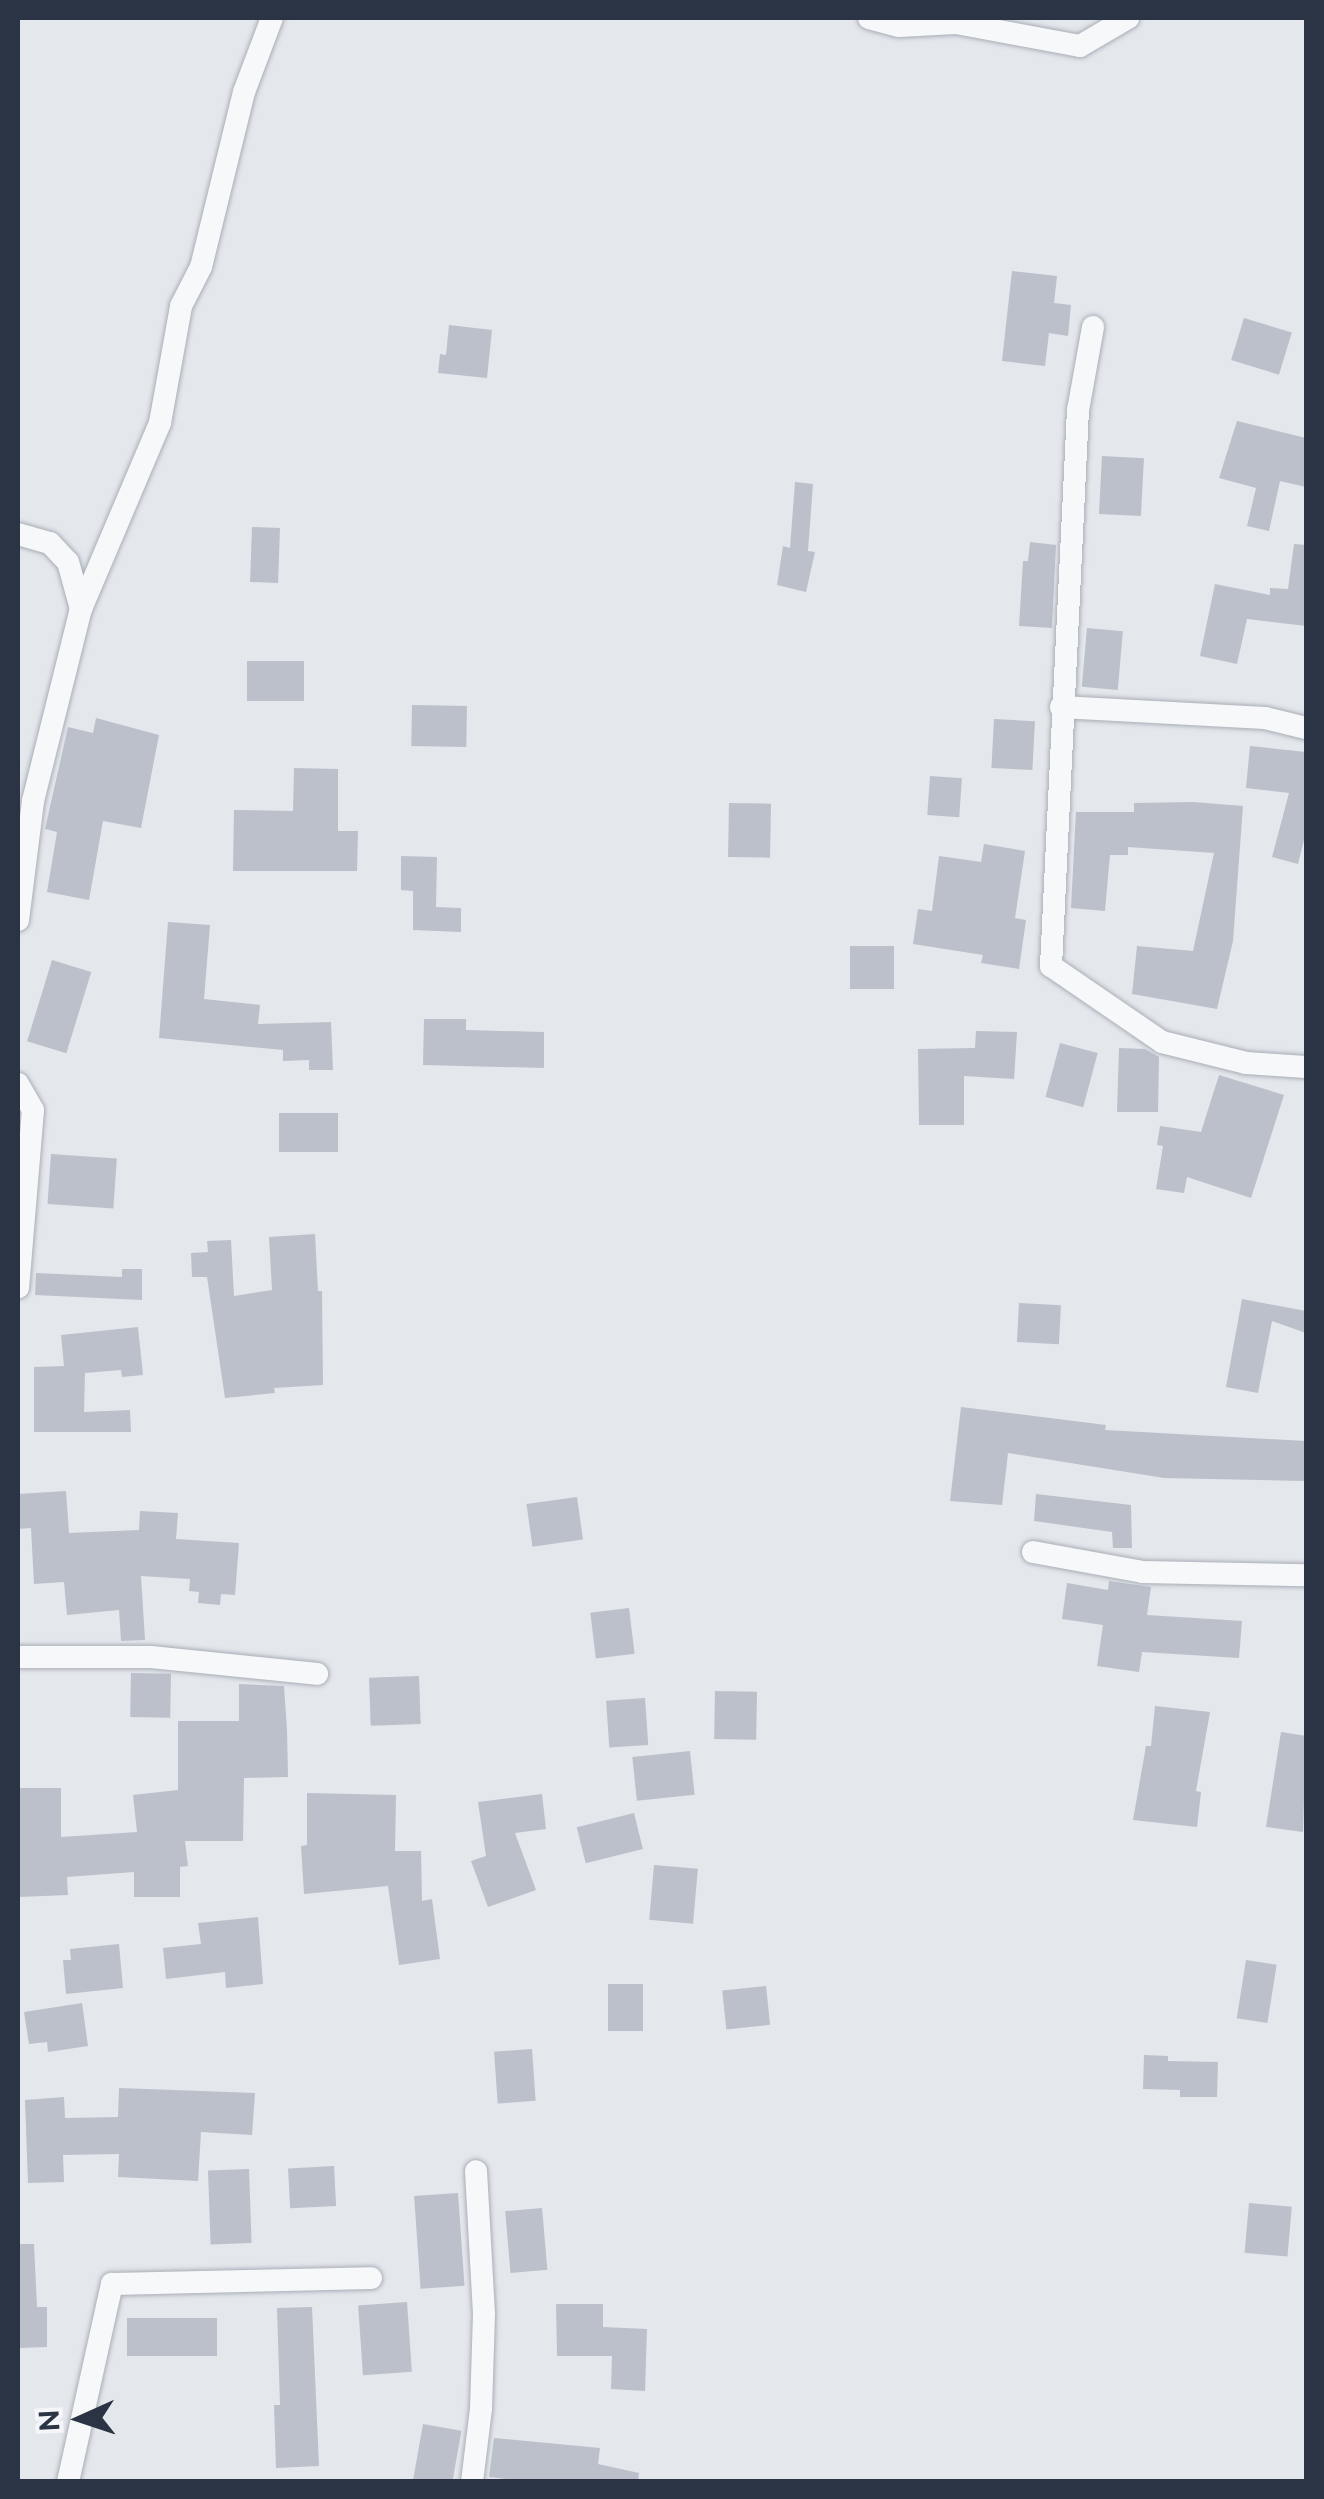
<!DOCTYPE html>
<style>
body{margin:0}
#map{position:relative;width:1324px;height:2499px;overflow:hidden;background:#e4e7ec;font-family:Raleway,sans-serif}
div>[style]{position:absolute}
.building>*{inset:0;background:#bbc0ca;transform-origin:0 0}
.roads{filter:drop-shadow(0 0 2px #a9aeb7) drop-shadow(0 0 2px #a9aeb7)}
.street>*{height:22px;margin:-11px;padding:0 11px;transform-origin:11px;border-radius:11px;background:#f7f8fa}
span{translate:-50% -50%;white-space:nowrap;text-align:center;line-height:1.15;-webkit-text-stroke:8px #f4f6f9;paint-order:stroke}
.frame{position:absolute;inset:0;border:20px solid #2b3445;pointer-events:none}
.north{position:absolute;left:30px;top:2369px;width:100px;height:100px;-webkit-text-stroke:8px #f4f6f9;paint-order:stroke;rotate:267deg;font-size:28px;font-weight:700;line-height:40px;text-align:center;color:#2b3445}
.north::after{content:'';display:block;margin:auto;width:35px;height:45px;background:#2b3445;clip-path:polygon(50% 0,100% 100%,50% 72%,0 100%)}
</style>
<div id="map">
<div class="building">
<i style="clip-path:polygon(1012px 271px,1057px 276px,1054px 303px,1071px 305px,1068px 336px,1049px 333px,1045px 366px,1002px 361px)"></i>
<i style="left:1244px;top:318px;width:50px;height:44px;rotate:17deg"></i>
<i style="clip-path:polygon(449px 325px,492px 330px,487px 378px,438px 373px,440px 354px,446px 355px)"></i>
<i style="clip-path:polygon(1237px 421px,1306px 438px,1306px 487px,1280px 481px,1269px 531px,1247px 526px,1256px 488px,1219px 478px)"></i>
<i style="left:1102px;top:456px;width:42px;height:58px;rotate:3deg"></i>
<i style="clip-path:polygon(795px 482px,813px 484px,808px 551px,815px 552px,806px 592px,777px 585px,783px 546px,790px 548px)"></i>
<i style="left:252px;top:527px;width:28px;height:55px;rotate:2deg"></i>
<i style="clip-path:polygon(1030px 542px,1056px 545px,1052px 628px,1019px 626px,1023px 561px,1028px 561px)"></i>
<i style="clip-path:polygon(1294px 544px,1306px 545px,1306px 626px,1247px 619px,1237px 664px,1200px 656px,1215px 584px,1270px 595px,1270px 588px,1288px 589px)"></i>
<i style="left:1087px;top:628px;width:36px;height:59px;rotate:5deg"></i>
<i style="left:247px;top:661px;width:57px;height:40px"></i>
<i style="left:412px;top:705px;width:55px;height:41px;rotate:1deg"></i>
<i style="clip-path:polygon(96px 718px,159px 735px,141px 828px,103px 821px,89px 900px,47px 892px,57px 832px,45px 829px,68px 727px,93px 733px)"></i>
<i style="left:994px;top:719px;width:41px;height:49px;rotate:3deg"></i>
<i style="clip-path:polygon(1250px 746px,1306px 752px,1306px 832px,1298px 864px,1272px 857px,1289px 793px,1246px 788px)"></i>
<i style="clip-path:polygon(294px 768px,338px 769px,338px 831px,358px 831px,357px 871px,233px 871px,234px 810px,293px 811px)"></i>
<i style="left:930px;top:776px;width:32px;height:39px;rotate:4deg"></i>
<i style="clip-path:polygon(1193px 802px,1243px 806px,1233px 941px,1217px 1009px,1132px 994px,1137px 946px,1193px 951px,1214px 853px,1128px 847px,1128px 855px,1110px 855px,1105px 911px,1071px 908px,1076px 812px,1134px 812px,1134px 803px)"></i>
<i style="left:729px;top:803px;width:42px;height:54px;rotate:1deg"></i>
<i style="clip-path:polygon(984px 844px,1025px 851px,1015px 918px,1026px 920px,1019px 969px,981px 963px,983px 955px,913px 944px,918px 909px,932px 911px,939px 856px,981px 862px)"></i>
<i style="clip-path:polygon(401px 856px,437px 857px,436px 907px,461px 908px,461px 932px,413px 930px,413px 891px,401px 890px)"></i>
<i style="clip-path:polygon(168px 922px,210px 925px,204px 999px,260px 1005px,258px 1024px,331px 1022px,333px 1070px,309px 1070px,309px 1060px,283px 1061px,283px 1050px,159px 1038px)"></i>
<i style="left:850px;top:946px;width:44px;height:43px"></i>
<i style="left:52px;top:960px;width:41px;height:85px;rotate:17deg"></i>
<i style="clip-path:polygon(424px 1019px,466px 1019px,466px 1030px,544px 1032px,544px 1068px,423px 1065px)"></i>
<i style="clip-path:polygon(976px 1031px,1017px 1032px,1014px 1079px,964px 1076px,964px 1125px,919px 1125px,918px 1049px,975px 1048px)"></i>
<i style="left:1060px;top:1043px;width:39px;height:56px;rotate:15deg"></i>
<i style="clip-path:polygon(1119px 1048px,1145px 1049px,1159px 1057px,1158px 1112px,1117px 1112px)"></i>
<i style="clip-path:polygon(1219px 1075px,1284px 1095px,1251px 1198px,1187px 1177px,1184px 1193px,1156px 1189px,1163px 1146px,1157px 1145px,1160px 1126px,1201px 1132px)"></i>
<i style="left:279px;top:1113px;width:59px;height:39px"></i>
<i style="left:51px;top:1154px;width:66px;height:50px;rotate:4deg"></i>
<i style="clip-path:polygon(315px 1234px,318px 1291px,322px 1291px,323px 1385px,274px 1388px,275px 1393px,225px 1398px,207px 1277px,192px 1277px,191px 1253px,208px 1252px,207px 1241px,231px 1240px,234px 1296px,272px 1290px,269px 1237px)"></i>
<i style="clip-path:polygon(122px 1269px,142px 1269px,142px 1300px,35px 1295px,36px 1273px,122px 1277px)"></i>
<i style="clip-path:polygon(1242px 1299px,1306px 1311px,1306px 1333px,1272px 1321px,1258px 1393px,1226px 1387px)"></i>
<i style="left:1019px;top:1303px;width:42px;height:39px;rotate:3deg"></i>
<i style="clip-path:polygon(138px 1327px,143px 1375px,122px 1377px,121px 1370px,85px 1373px,84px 1412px,130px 1410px,131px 1432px,34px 1432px,34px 1367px,64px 1366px,61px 1335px)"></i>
<i style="clip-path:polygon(961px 1407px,1106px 1425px,1105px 1430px,1306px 1441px,1306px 1481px,1164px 1478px,1008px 1453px,1002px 1505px,950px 1501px)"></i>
<i style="clip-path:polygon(66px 1491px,69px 1533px,139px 1530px,140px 1511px,178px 1513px,176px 1539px,239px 1543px,235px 1595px,221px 1594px,220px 1605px,198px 1603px,199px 1592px,189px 1591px,190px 1579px,141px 1576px,145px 1640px,121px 1641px,119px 1610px,67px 1615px,64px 1582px,34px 1584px,31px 1528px,18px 1529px,18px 1494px)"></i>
<i style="clip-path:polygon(1036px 1494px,1131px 1505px,1132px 1548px,1113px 1548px,1112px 1532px,1034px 1521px)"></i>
<i style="left:577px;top:1497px;width:43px;height:51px;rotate:82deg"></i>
<i style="clip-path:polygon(1109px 1581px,1151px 1587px,1147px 1615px,1242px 1621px,1239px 1658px,1142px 1652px,1139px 1672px,1097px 1666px,1103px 1625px,1062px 1619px,1067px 1583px,1108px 1590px)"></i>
<i style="left:629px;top:1608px;width:46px;height:39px;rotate:83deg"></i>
<i style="left:131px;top:1673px;width:40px;height:44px;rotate:1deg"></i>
<i style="left:419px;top:1676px;width:48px;height:50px;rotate:88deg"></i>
<i style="clip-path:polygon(239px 1684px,284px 1686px,287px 1730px,288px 1777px,244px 1778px,243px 1841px,185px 1841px,188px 1866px,180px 1867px,180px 1897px,134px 1897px,134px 1872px,67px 1877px,68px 1895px,18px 1897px,20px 1788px,61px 1788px,61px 1837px,137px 1832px,133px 1795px,178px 1790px,178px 1721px,239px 1721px)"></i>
<i style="left:715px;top:1691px;width:42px;height:48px;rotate:1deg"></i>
<i style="left:645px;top:1698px;width:47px;height:39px;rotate:86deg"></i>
<i style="clip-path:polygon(1155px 1706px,1210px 1712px,1196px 1791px,1201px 1792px,1197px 1827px,1133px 1820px,1146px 1746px,1151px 1746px)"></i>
<i style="clip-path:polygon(1281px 1732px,1306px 1736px,1303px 1832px,1266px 1827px)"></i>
<i style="left:690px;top:1751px;width:44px;height:58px;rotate:84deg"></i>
<i style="clip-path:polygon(307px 1793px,396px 1795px,395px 1851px,421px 1851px,422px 1901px,432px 1899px,440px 1959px,399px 1965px,388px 1886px,304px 1894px,301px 1846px,307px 1845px)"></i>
<i style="clip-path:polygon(542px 1794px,546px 1829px,515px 1833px,536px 1890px,488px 1907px,471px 1861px,486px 1856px,478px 1802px)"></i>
<i style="left:634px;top:1813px;width:37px;height:59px;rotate:76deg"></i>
<i style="left:654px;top:1865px;width:44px;height:55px;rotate:5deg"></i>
<i style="clip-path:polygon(258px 1917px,263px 1984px,226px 1988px,225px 1972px,166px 1979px,163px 1948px,201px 1944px,198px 1923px)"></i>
<i style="clip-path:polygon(119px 1944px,123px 1988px,66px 1994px,63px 1960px,71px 1960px,70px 1949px)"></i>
<i style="left:1246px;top:1960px;width:31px;height:59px;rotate:9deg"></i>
<i style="left:608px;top:1984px;width:35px;height:47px"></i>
<i style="left:766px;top:1986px;width:39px;height:44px;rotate:84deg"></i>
<i style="clip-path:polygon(82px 2003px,88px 2046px,48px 2052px,47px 2042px,29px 2044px,24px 2012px)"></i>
<i style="left:532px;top:2049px;width:52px;height:38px;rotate:86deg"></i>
<i style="clip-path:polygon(1144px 2055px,1168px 2056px,1168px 2061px,1218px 2062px,1217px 2097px,1180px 2097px,1180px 2090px,1143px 2089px)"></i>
<i style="clip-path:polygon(119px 2088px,255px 2093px,252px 2135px,201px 2132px,198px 2181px,118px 2177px,119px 2154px,63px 2155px,64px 2182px,28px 2183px,25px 2100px,64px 2097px,65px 2118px,118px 2117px)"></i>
<i style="left:334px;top:2166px;width:40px;height:46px;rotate:87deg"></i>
<i style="left:249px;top:2169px;width:74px;height:41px;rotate:88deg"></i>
<i style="left:458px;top:2193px;width:93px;height:44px;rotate:86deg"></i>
<i style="left:1249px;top:2203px;width:43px;height:50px;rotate:5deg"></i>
<i style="left:542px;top:2208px;width:62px;height:37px;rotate:85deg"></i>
<i style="clip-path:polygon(18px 2244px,34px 2244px,37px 2307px,47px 2307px,47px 2347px,18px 2348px)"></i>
<i style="left:407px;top:2302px;width:70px;height:49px;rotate:86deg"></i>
<i style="clip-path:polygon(556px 2304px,603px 2304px,603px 2327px,647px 2329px,645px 2391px,611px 2389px,612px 2356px,557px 2356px)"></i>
<i style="clip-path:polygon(312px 2307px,319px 2466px,276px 2468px,274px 2405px,280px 2405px,277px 2308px)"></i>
<i style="left:217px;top:2318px;width:38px;height:90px;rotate:90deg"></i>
<i style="left:423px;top:2424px;width:39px;height:59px;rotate:10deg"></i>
<i style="clip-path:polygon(494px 2438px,600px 2448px,598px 2464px,639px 2473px,638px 2482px,530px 2482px,489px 2477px)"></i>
</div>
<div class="roads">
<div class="street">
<i style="left:869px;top:18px;width:31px;rotate:15deg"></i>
<i style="left:899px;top:26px;width:57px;rotate:-3deg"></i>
<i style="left:956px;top:23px;width:126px;rotate:10.5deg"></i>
<i style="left:1080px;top:46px;width:56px;rotate:-30.3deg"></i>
<i style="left:1093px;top:327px;width:84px;rotate:100.2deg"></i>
<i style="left:1078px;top:410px;width:557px;rotate:92.78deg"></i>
<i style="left:1051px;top:966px;width:135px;rotate:34.4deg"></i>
<i style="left:1162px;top:1042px;width:87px;rotate:14deg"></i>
<i style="left:1246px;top:1063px;width:60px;rotate:3.8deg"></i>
<i style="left:18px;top:534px;width:33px;rotate:16deg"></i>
<i style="left:50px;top:543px;width:26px;rotate:47deg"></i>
<i style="left:68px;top:562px;width:49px;rotate:74.5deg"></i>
<i style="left:1061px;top:707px;width:204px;rotate:3.1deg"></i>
<i style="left:1265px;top:718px;width:42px;rotate:13.7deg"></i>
<i style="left:18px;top:920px;width:120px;rotate:-82.8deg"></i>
<i style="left:33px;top:801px;width:198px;rotate:-76deg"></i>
<i style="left:81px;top:609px;width:202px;rotate:-67deg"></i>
<i style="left:160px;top:423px;width:119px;rotate:-79.8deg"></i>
<i style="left:181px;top:306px;width:44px;rotate:-62.9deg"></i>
<i style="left:201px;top:267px;width:180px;rotate:-76.2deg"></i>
<i style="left:244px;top:92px;width:79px;rotate:-69.3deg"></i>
<i style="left:18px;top:1084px;width:30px;rotate:60deg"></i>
<i style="left:33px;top:1110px;width:178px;rotate:94.8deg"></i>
<i style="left:1033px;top:1552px;width:112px;rotate:10.3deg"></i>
<i style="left:1143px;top:1572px;width:163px;rotate:1.1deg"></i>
<i style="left:18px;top:1657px;width:133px"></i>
<i style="left:151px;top:1657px;width:167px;rotate:5.8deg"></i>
<i style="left:68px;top:2482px;width:203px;rotate:-77.5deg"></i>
<i style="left:112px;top:2284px;width:259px;rotate:-1.3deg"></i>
<i style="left:472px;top:2482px;width:74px;rotate:-83deg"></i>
<i style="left:481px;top:2409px;width:95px;rotate:-88.2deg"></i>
<i style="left:484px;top:2314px;width:143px;rotate:-93.2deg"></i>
</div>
</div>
<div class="frame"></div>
<div class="north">N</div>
</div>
